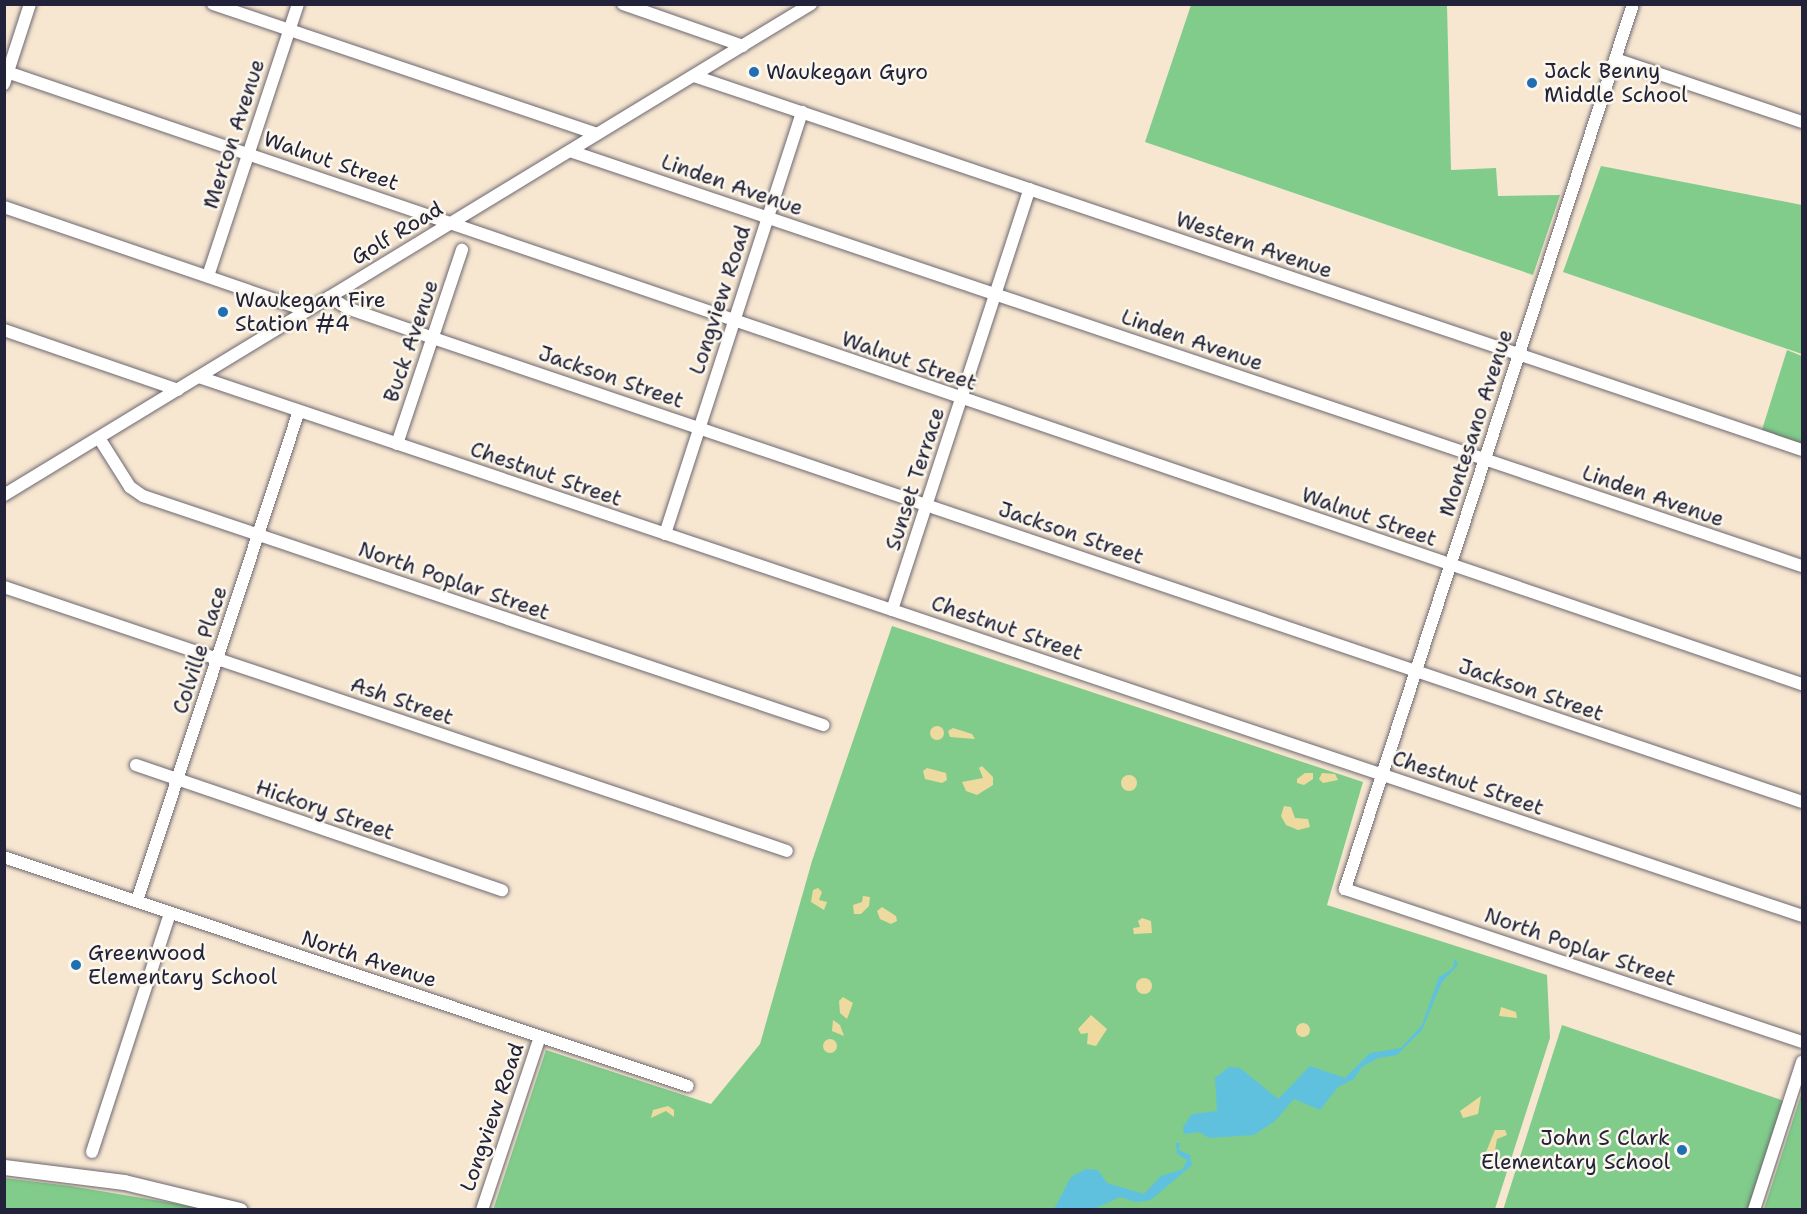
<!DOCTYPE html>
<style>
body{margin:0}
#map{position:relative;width:1807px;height:1214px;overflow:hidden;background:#f7e7d1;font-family:"Shantell Sans",sans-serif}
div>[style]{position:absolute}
.green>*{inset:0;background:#81cc8b}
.sand>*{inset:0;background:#eeda9e}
.round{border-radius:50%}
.water>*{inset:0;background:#5fc1de}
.roads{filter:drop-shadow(0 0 2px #6d6770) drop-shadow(0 0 2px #6d6770)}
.minor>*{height:12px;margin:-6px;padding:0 6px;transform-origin:6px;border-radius:6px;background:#fff}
.major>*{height:15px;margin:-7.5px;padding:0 7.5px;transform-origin:7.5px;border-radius:7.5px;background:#fff}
.dots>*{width:16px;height:16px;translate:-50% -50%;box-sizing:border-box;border:3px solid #fbf7ec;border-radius:50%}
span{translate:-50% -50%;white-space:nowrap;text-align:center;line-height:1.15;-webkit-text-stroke:5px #fbf7ec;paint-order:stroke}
.poi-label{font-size:21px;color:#22223b}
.left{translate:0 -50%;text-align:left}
.right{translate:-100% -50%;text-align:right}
.street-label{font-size:21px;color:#22223b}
.frame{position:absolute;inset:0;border:6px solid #22223b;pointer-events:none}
</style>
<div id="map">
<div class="green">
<i style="clip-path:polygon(1191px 5px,1447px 5px,1451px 170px,1496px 168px,1498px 196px,1560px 195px,1533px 275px,1145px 142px)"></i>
<i style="clip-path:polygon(1601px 166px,1802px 205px,1802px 354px,1563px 272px)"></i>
<i style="clip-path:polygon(1787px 350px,1802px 356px,1802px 446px,1761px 433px)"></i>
<i style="clip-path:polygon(892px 626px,1363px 782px,1327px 905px,1547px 975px,1550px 1038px,1495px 1209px,493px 1210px,546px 1050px,711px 1104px,760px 1044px,812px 861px)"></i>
<i style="clip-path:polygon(1562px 1025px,1787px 1102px,1751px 1209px,1503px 1210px)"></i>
<i style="clip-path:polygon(1802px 1092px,1802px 1209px,1764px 1209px)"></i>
<i style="clip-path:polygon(4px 1178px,70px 1186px,208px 1209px,5px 1209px)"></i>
</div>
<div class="sand">
<i class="round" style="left:930px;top:726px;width:14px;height:14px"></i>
<i style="clip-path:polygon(953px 728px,972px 734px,975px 739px,950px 737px,948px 731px)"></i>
<i style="clip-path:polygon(982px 766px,993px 777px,993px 785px,977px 795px,966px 791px,962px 782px,983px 778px,979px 768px)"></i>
<i style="clip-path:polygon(927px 768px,946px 773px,947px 780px,942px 783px,925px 779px,923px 771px)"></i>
<i style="clip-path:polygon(1305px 773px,1313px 773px,1313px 779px,1304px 785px,1297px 783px,1297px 779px)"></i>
<i style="clip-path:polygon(1322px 773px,1335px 774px,1338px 780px,1323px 783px,1319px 779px)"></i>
<i class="round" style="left:1121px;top:775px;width:16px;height:16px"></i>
<i style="clip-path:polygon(1284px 806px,1291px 807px,1295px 818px,1308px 819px,1310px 827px,1298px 830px,1286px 825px,1281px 816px)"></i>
<i style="clip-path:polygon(818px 888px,822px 892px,819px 900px,827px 902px,824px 910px,811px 902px,813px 890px)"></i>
<i style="clip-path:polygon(863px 896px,870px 897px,869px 906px,861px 914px,854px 914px,853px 905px,862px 902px)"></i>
<i style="clip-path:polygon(882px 907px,896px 916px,897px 921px,891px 924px,880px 919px,877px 911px)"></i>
<i style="clip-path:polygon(1142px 918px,1151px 921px,1152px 933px,1134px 934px,1133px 928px,1140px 927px,1138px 921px)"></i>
<i class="round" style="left:1136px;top:978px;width:16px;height:16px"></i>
<i style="clip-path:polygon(843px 997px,853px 1003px,847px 1019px,840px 1013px,839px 1001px)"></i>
<i style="clip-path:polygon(1501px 1007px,1516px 1012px,1517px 1018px,1499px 1016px)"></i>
<i style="clip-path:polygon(1091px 1015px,1107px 1029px,1096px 1046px,1087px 1044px,1088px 1033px,1081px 1034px,1078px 1029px)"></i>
<i style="clip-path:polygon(833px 1020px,840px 1025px,844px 1036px,832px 1031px)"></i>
<i class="round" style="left:1296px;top:1023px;width:14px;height:14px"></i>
<i class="round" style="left:823px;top:1039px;width:14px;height:14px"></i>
<i style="clip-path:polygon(1481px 1096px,1478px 1114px,1463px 1118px,1460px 1111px)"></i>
<i style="clip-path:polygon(668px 1106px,674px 1110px,674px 1117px,666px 1111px,651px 1118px,653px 1110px)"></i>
<i style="clip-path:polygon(1495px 1130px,1505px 1130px,1507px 1135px,1497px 1139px,1494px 1156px,1487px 1161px,1484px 1157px)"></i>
</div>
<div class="water">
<i style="clip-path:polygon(1455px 958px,1458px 965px,1442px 982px,1422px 1030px,1397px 1055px,1378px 1058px,1362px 1067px,1354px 1079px,1338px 1087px,1320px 1110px,1294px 1099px,1275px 1121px,1254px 1135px,1209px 1138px,1199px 1132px,1184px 1134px,1183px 1127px,1192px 1114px,1217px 1111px,1215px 1078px,1229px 1067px,1240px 1068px,1278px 1099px,1310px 1066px,1345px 1078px,1370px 1053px,1401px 1048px,1422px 1025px,1439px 977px,1453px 968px)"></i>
<i style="clip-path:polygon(1176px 1143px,1180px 1143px,1179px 1150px,1190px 1155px,1192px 1165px,1151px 1200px,1136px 1202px,1120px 1197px,1096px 1208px,1054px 1209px,1071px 1177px,1086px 1169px,1098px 1170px,1107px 1183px,1144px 1194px,1161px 1176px,1183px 1169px,1187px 1160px,1177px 1154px)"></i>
</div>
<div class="roads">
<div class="minor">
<i style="left:213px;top:4px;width:405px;rotate:18.7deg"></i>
<i style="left:623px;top:4px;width:127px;rotate:19.3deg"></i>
<i style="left:1633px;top:4px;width:931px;rotate:108.03deg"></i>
<i style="left:1345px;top:889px;width:482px;rotate:18.5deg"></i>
<i style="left:1615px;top:59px;width:197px;rotate:18.6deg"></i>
<i style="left:4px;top:71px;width:1900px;rotate:18.83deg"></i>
<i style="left:694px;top:76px;width:1169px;rotate:18.65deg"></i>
<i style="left:4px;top:84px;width:84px;rotate:-72deg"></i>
<i style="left:570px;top:151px;width:1300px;rotate:18.62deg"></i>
<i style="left:4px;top:207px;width:320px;rotate:18.9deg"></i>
<i style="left:208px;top:276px;width:287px;rotate:-71.7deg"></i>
<i style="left:329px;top:297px;width:21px;rotate:31deg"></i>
<i style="left:347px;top:308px;width:91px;rotate:19.2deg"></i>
<i style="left:433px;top:338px;width:1445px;rotate:18.72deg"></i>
<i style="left:4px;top:330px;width:184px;rotate:19deg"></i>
<i style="left:199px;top:377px;width:1691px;rotate:18.58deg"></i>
<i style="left:99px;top:438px;width:58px;rotate:57.7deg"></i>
<i style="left:130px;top:487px;width:16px;rotate:35deg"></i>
<i style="left:143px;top:496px;width:718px;rotate:18.61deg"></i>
<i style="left:397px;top:444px;width:205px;rotate:-71.5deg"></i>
<i style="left:4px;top:495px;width:945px;rotate:-31.32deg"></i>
<i style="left:665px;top:534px;width:444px;rotate:-72deg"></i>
<i style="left:4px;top:587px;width:826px;rotate:18.63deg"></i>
<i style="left:892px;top:610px;width:443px;rotate:-71.9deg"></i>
<i style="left:136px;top:765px;width:387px;rotate:18.9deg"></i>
<i style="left:4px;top:857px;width:721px;rotate:18.51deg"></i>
<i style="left:137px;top:901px;width:516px;rotate:-71.71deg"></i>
<i style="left:92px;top:1152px;width:251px;rotate:-71.9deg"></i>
<i style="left:482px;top:1210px;width:182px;rotate:-71.5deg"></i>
<i style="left:1754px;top:1210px;width:156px;rotate:-72deg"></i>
</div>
<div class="major">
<i style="left:4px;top:1167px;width:121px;rotate:7.1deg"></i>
<i style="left:124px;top:1182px;width:119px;rotate:13.6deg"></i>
</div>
</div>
<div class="dots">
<i style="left:754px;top:72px;background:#1f6fb2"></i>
<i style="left:1532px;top:83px;background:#1f6fb2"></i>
<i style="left:223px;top:312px;background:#1f6fb2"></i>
<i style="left:76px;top:965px;background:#1f6fb2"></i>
<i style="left:1682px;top:1150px;background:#1f6fb2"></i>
</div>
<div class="poi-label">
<span class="left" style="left:1544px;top:83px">Jack Benny<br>Middle School</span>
<span class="left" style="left:766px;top:72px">Waukegan Gyro</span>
<span class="left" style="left:235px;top:312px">Waukegan Fire<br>Station #4</span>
<span class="left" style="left:88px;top:965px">Greenwood<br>Elementary School</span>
<span class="right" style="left:1670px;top:1150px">John S Clark<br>Elementary School</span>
</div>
<div class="street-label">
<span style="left:234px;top:134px;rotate:-72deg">Merton Avenue</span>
<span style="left:331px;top:161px;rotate:19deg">Walnut Street</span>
<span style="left:732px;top:185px;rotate:19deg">Linden Avenue</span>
<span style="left:397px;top:233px;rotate:-31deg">Golf Road</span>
<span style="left:1254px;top:245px;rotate:19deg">Western Avenue</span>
<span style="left:720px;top:300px;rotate:-72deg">Longview Road</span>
<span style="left:1192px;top:340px;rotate:19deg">Linden Avenue</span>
<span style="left:411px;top:341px;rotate:-71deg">Buck Avenue</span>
<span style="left:909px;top:361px;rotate:19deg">Walnut Street</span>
<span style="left:611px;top:377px;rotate:19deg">Jackson Street</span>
<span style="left:1476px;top:423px;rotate:-72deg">Montesano Avenue</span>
<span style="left:546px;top:474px;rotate:19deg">Chestnut Street</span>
<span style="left:915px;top:479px;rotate:-72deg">Sunset Terrace</span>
<span style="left:1653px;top:496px;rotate:19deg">Linden Avenue</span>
<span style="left:1369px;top:517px;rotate:19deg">Walnut Street</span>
<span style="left:1071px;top:533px;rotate:19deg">Jackson Street</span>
<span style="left:454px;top:581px;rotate:19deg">North Poplar Street</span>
<span style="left:1007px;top:628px;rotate:19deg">Chestnut Street</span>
<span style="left:200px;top:650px;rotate:-72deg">Colville Place</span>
<span style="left:1531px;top:690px;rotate:19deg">Jackson Street</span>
<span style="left:402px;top:701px;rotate:19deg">Ash Street</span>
<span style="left:1468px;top:783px;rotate:19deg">Chestnut Street</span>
<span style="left:325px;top:810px;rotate:19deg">Hickory Street</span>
<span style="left:1580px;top:947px;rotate:19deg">North Poplar Street</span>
<span style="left:369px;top:959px;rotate:18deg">North Avenue</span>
<span style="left:492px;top:1117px;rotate:-71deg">Longview Road</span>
</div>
<div class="frame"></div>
</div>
